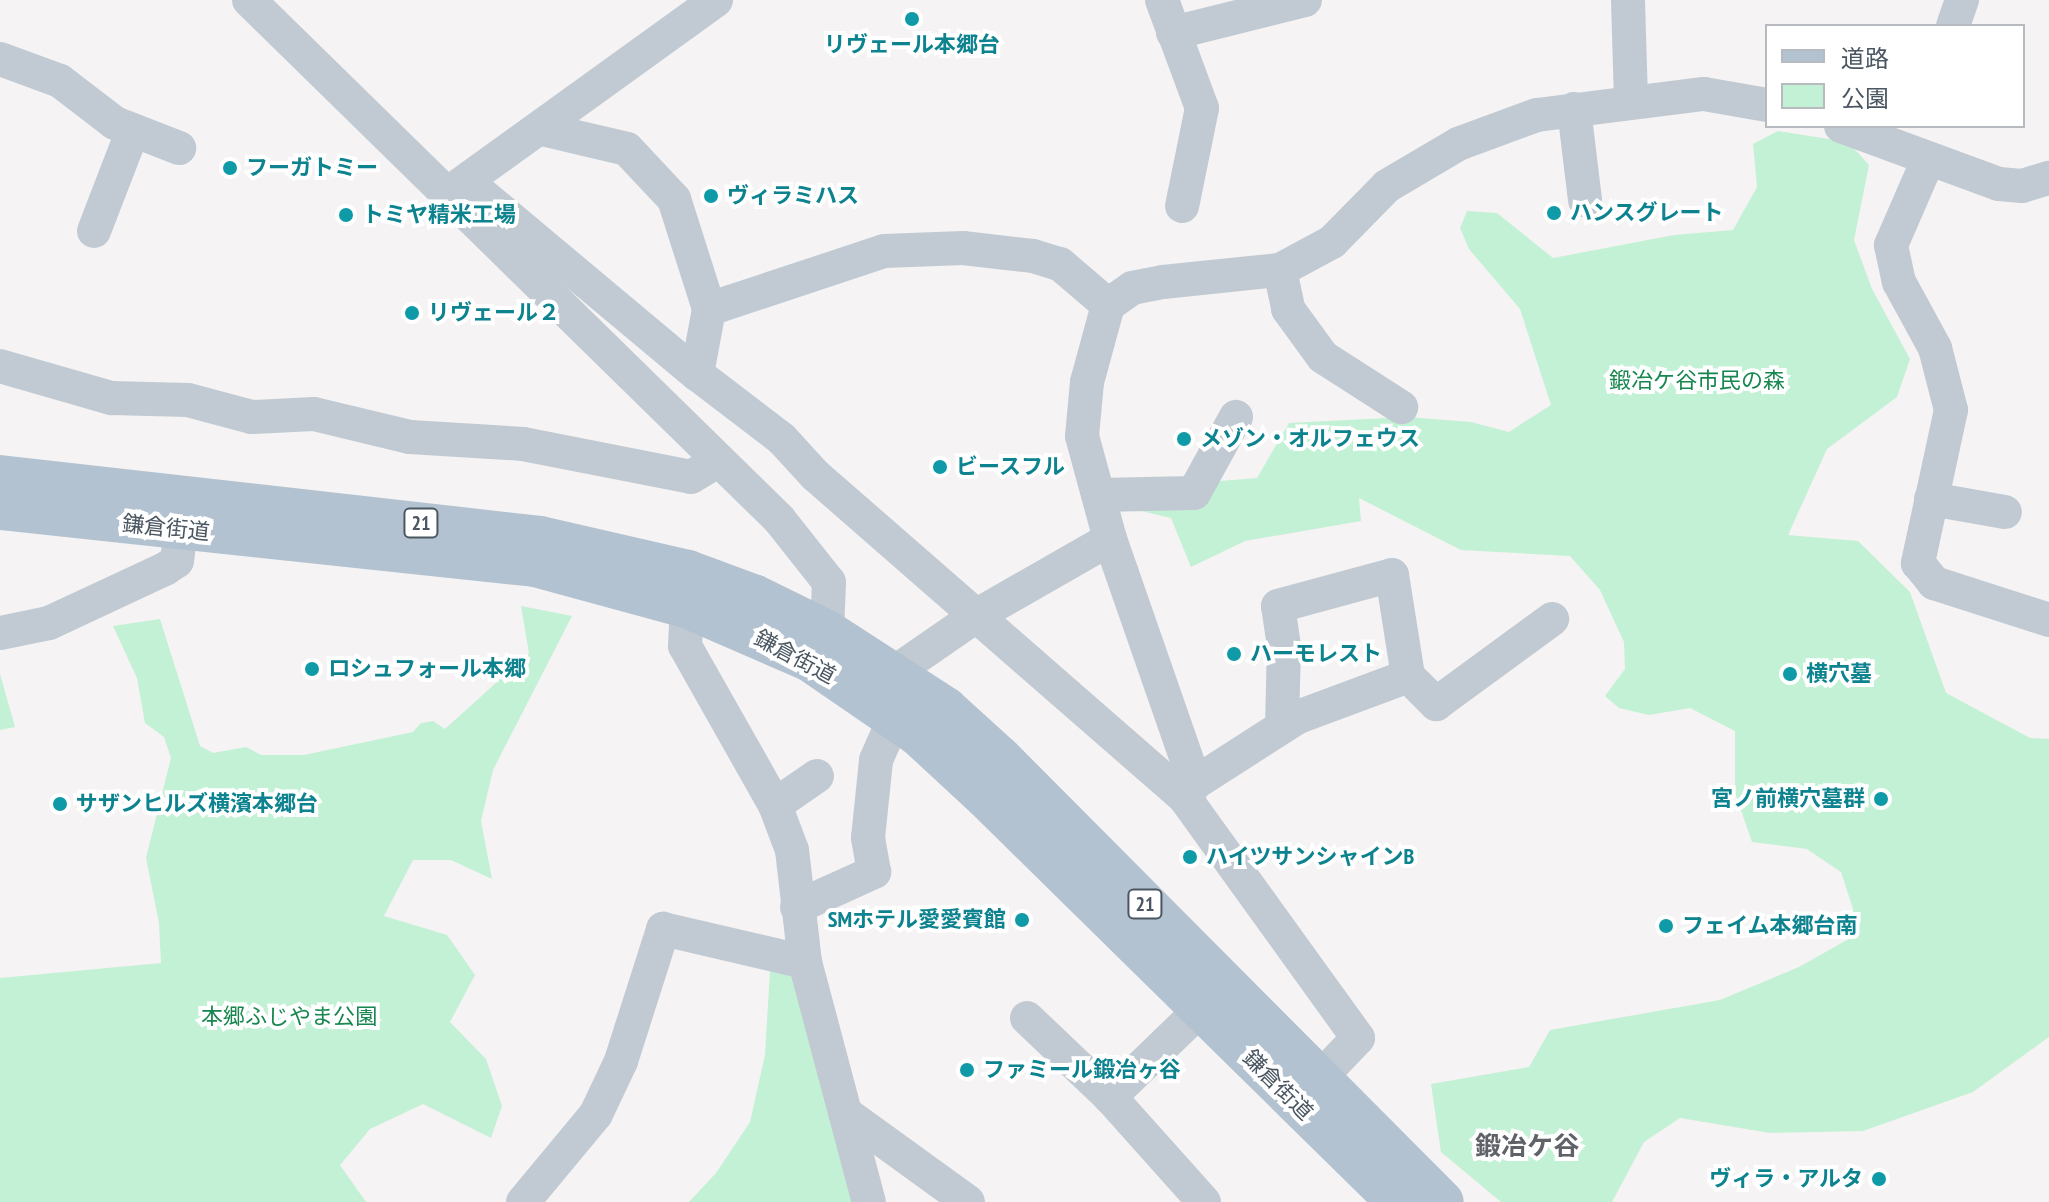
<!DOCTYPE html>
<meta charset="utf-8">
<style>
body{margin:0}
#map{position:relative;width:2049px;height:1202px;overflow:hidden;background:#f5f3f3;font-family:"PT Sans Narrow","Noto Sans JP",sans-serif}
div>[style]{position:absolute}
.green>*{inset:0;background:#c3f1d5}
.minor>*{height:34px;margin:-17px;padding:0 17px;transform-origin:17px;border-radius:17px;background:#c1cad2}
.major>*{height:42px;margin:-21px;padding:0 21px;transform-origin:21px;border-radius:21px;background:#b3c2d1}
.dots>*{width:22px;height:22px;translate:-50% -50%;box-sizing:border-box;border:4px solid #fff;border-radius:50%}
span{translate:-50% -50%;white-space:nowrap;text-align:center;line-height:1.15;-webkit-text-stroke:8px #fff;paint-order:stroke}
.shield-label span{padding:2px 6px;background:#fff;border:2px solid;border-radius:6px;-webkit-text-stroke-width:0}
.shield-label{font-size:20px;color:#4a5661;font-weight:700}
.culture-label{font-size:22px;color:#0d838f;font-weight:700}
.left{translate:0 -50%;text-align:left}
.right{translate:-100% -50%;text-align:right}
.park-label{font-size:22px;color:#17864f}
.street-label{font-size:22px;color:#4a5661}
.quarter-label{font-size:26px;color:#5f6368;font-weight:700}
.legend{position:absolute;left:1765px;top:24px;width:260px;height:104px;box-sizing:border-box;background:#fff;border:2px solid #b7bbc0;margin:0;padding:10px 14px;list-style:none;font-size:24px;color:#4a5661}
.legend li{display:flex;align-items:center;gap:16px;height:40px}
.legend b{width:40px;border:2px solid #b7bbc0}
</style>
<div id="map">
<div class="green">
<i style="clip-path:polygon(1778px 131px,1848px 142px,1869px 165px,1854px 240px,1872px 289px,1910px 359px,1897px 397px,1827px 449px,1788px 535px,1858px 541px,1910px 592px,1946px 693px,2030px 738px,2049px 739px,2049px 1037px,1973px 1092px,1863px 1131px,1770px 1133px,1680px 1118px,1644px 1142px,1612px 1202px,1501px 1202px,1441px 1152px,1431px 1084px,1529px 1067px,1550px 1030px,1720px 1000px,1799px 967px,1854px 936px,1853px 909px,1841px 872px,1807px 849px,1752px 842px,1735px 793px,1735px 731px,1690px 708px,1649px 715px,1619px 708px,1605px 696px,1625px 669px,1624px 642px,1600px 590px,1570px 556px,1461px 550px,1359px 498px,1361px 521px,1245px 541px,1191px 567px,1171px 518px,1124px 507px,1121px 489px,1257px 478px,1289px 423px,1407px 417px,1471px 422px,1509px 432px,1551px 405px,1520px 309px,1469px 249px,1460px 228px,1467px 211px,1497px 213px,1553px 258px,1674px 235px,1733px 230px,1757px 187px,1753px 144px)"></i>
<i style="clip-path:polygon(521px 606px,572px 616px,493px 770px,481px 821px,492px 879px,451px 860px,413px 860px,384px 916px,447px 935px,475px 975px,450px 1022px,486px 1059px,502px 1106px,491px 1138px,423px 1104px,370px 1129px,340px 1165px,366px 1202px,0 1202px,0 978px,161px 963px,159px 923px,146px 858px,171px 758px,164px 737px,145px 723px,137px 678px,113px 626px,160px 619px,200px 746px,213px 753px,246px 747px,261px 755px,304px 755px,413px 732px,421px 723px,433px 721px,445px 729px,529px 653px)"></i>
<i style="clip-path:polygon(0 674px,15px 727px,0 730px)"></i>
<i style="clip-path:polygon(771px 954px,805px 962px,870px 1202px,689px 1202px,716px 1173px,750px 1122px,765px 1055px)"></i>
</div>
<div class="minor">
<i style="left:249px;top:0;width:742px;rotate:44.4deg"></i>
<i style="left:779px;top:519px;width:80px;rotate:51.6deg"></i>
<i style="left:829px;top:582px;width:49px;rotate:92.3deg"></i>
<i style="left:827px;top:631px;width:21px;rotate:119deg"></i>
<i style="left:1162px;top:0;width:115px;rotate:69.7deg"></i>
<i style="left:1202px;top:108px;width:100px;rotate:101.5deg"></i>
<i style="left:1628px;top:0;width:101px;rotate:88.3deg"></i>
<i style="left:1953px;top:26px;width:28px;rotate:-71deg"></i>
<i style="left:1173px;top:33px;width:136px;rotate:-14deg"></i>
<i style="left:0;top:59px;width:64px;rotate:20.1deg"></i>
<i style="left:60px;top:81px;width:69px;rotate:37.4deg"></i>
<i style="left:115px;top:123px;width:69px;rotate:21.3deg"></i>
<i style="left:1574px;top:109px;width:92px;rotate:83.1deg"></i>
<i style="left:1841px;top:126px;width:168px;rotate:20.2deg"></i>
<i style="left:1999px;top:184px;width:23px;rotate:5deg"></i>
<i style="left:2022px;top:186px;width:28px;rotate:-17deg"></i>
<i style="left:542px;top:129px;width:87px;rotate:13.2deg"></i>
<i style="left:627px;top:149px;width:69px;rotate:46.8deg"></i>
<i style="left:674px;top:199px;width:115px;rotate:72.3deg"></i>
<i style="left:1928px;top:160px;width:93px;rotate:113.5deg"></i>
<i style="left:1891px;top:245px;width:38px;rotate:78deg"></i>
<i style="left:1899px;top:282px;width:75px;rotate:61.4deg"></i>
<i style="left:1935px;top:348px;width:64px;rotate:75.5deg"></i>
<i style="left:1951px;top:410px;width:157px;rotate:102.2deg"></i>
<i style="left:1918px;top:563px;width:26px;rotate:51deg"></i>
<i style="left:1934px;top:583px;width:121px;rotate:17.8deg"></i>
<i style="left:467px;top:182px;width:300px;rotate:39.9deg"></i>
<i style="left:697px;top:374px;width:107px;rotate:37.4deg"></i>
<i style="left:782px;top:439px;width:49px;rotate:47.5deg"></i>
<i style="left:815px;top:475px;width:491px;rotate:41.1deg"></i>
<i style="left:450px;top:192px;width:328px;rotate:-35.8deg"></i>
<i style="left:94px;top:231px;width:108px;rotate:-68.9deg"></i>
<i style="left:1280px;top:270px;width:40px;rotate:78deg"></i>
<i style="left:1288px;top:309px;width:59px;rotate:53.9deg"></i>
<i style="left:1323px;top:357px;width:93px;rotate:32.7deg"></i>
<i style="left:0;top:366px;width:116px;rotate:16.1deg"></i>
<i style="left:111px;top:398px;width:77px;rotate:1.5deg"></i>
<i style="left:188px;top:400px;width:66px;rotate:14.9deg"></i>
<i style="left:252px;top:417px;width:62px;rotate:-2.8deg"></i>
<i style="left:314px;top:414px;width:99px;rotate:13.5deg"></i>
<i style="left:410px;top:437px;width:113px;rotate:3.5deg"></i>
<i style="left:523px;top:444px;width:171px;rotate:11.1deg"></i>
<i style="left:691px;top:477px;width:31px;rotate:-31deg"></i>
<i style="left:697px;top:374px;width:66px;rotate:-79.5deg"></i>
<i style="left:709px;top:309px;width:184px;rotate:-18.3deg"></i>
<i style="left:884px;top:251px;width:79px;rotate:-2.2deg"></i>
<i style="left:963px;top:248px;width:70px;rotate:6.5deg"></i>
<i style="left:1033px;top:256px;width:28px;rotate:17deg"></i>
<i style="left:1060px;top:264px;width:63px;rotate:40.5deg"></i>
<i style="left:1099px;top:495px;width:95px;rotate:-1.2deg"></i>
<i style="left:1194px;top:493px;width:87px;rotate:-61.1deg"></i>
<i style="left:1931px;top:499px;width:75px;rotate:10deg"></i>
<i style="left:688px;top:583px;width:63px;rotate:92.7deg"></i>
<i style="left:685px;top:646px;width:183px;rotate:60.5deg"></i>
<i style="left:775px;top:805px;width:48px;rotate:69.3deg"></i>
<i style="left:792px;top:850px;width:113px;rotate:83.4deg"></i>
<i style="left:805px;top:962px;width:248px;rotate:75.1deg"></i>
<i style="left:0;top:633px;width:50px;rotate:-11.5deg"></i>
<i style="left:49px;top:623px;width:128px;rotate:-25deg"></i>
<i style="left:165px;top:569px;width:14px;rotate:-34deg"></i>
<i style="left:177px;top:561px;width:31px;rotate:-83deg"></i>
<i style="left:895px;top:672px;width:102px;rotate:-34.6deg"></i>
<i style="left:979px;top:614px;width:151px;rotate:-29.8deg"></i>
<i style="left:1282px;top:726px;width:80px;rotate:-88.6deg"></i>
<i style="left:1284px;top:646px;width:40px;rotate:-98.5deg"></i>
<i style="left:1278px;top:606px;width:118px;rotate:-15.2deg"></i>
<i style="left:1392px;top:575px;width:102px;rotate:81deg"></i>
<i style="left:1195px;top:783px;width:122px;rotate:-32.7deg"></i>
<i style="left:1298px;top:717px;width:117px;rotate:-20.4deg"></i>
<i style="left:1408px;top:676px;width:40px;rotate:45deg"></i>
<i style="left:1436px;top:704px;width:144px;rotate:-36.2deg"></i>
<i style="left:775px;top:805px;width:51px;rotate:-34.6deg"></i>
<i style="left:797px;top:907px;width:85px;rotate:-24.4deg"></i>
<i style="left:874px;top:872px;width:35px;rotate:-100deg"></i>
<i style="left:868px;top:838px;width:78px;rotate:-84.1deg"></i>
<i style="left:876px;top:760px;width:45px;rotate:-66.3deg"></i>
<i style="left:1201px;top:1009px;width:127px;rotate:136deg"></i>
<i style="left:1110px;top:1097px;width:141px;rotate:48.2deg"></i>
<i style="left:1027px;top:1018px;width:115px;rotate:43.6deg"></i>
<i style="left:1318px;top:1080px;width:58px;rotate:-46.4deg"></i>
<i style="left:1358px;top:1038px;width:296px;rotate:-125.8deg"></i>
<i style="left:1185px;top:798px;width:18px;rotate:-56deg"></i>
<i style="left:1195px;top:783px;width:258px;rotate:-109.2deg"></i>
<i style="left:1110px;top:539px;width:107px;rotate:-105.2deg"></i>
<i style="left:1082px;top:436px;width:54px;rotate:-84.7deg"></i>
<i style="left:1087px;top:382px;width:80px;rotate:-74.7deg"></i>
<i style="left:1108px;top:305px;width:29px;rotate:-35deg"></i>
<i style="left:1132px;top:288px;width:32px;rotate:-11deg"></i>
<i style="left:1163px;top:282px;width:118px;rotate:-5.9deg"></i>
<i style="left:1280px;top:270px;width:59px;rotate:-28.3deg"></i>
<i style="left:1332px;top:242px;width:78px;rotate:-45.5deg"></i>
<i style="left:1387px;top:186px;width:82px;rotate:-30.6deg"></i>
<i style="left:1458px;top:144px;width:84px;rotate:-20.2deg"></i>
<i style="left:1537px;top:115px;width:168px;rotate:-7.2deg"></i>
<i style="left:1704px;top:94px;width:64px;rotate:9.9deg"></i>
<i style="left:848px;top:1115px;width:148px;rotate:35.9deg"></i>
<i style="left:523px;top:1202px;width:114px;rotate:-50.3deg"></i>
<i style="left:596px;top:1114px;width:59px;rotate:-64.7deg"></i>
<i style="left:621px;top:1061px;width:139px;rotate:-72.3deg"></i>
<i style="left:663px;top:929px;width:146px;rotate:13.1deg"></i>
</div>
<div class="major">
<i style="left:0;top:476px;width:543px;rotate:6.44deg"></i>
<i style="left:540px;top:537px;width:152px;rotate:12.9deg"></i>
<i style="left:688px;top:571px;width:72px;rotate:20.2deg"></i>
<i style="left:756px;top:596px;width:79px;rotate:26.2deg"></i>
<i style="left:827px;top:631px;width:142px;rotate:32.9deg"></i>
<i style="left:946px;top:708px;width:74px;rotate:42.3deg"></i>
<i style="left:1001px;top:758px;width:626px;rotate:45.13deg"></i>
<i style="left:0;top:509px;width:538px;rotate:6.08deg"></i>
<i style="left:535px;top:566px;width:156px;rotate:15.2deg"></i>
<i style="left:686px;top:607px;width:135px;rotate:23.5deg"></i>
<i style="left:810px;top:661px;width:132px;rotate:34.5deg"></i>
<i style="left:919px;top:736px;width:91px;rotate:42.8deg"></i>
<i style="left:986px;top:798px;width:576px;rotate:44.51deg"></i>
</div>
<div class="dots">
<i style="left:912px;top:19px;background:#0f9aa8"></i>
<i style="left:230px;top:168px;background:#0f9aa8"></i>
<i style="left:711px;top:196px;background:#0f9aa8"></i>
<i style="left:1554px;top:213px;background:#0f9aa8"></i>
<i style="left:346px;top:215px;background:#0f9aa8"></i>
<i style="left:412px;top:313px;background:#0f9aa8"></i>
<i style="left:1184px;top:439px;background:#0f9aa8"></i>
<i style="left:940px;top:467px;background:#0f9aa8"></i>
<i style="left:1234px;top:654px;background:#0f9aa8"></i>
<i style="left:312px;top:669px;background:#0f9aa8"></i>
<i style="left:1790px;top:674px;background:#0f9aa8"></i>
<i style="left:1881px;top:799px;background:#0f9aa8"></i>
<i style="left:60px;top:804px;background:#0f9aa8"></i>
<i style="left:1190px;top:857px;background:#0f9aa8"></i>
<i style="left:1022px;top:920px;background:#0f9aa8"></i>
<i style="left:1666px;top:926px;background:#0f9aa8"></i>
<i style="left:967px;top:1070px;background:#0f9aa8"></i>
<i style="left:1879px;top:1179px;background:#0f9aa8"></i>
</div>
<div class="shield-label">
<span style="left:421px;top:523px">21</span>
<span style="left:1145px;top:904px">21</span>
</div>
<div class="culture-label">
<span style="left:912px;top:45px">リヴェール本郷台</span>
<span class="left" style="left:246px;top:168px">フーガトミー</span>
<span class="left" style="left:727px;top:196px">ヴィラミハス</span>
<span class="left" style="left:1570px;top:213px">ハンスグレート</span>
<span class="left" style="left:362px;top:215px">トミヤ精米工場</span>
<span class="left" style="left:428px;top:313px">リヴェール２</span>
<span class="left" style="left:1200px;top:439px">メゾン・オルフェウス</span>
<span class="left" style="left:956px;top:467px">ビースフル</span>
<span class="left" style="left:1250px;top:654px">ハーモレスト</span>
<span class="left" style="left:328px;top:669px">ロシュフォール本郷</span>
<span class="left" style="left:1806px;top:674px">横穴墓</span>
<span class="right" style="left:1865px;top:799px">宮ノ前横穴墓群</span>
<span class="left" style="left:76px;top:804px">サザンヒルズ横濱本郷台</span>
<span class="left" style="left:1206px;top:857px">ハイツサンシャインB</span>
<span class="right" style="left:1006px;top:920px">SMホテル愛愛賓館</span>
<span class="left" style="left:1682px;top:926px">フェイム本郷台南</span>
<span class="left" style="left:983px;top:1070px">ファミール鍛冶ヶ谷</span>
<span class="right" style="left:1863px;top:1179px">ヴィラ・アルタ</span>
</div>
<div class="park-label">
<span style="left:1697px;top:381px">鍛冶ケ谷市民の森</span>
<span style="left:289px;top:1017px">本郷ふじやま公園</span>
</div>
<div class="street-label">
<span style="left:166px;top:528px;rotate:6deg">鎌倉街道</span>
<span style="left:795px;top:657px;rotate:28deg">鎌倉街道</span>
<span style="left:1278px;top:1085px;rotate:45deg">鎌倉街道</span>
</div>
<div class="quarter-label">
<span style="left:1527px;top:1146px">鍛冶ケ谷</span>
</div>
<ul class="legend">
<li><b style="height:10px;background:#b3c2d1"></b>道路</li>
<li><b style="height:22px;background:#c3f1d5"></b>公園</li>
</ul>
</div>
